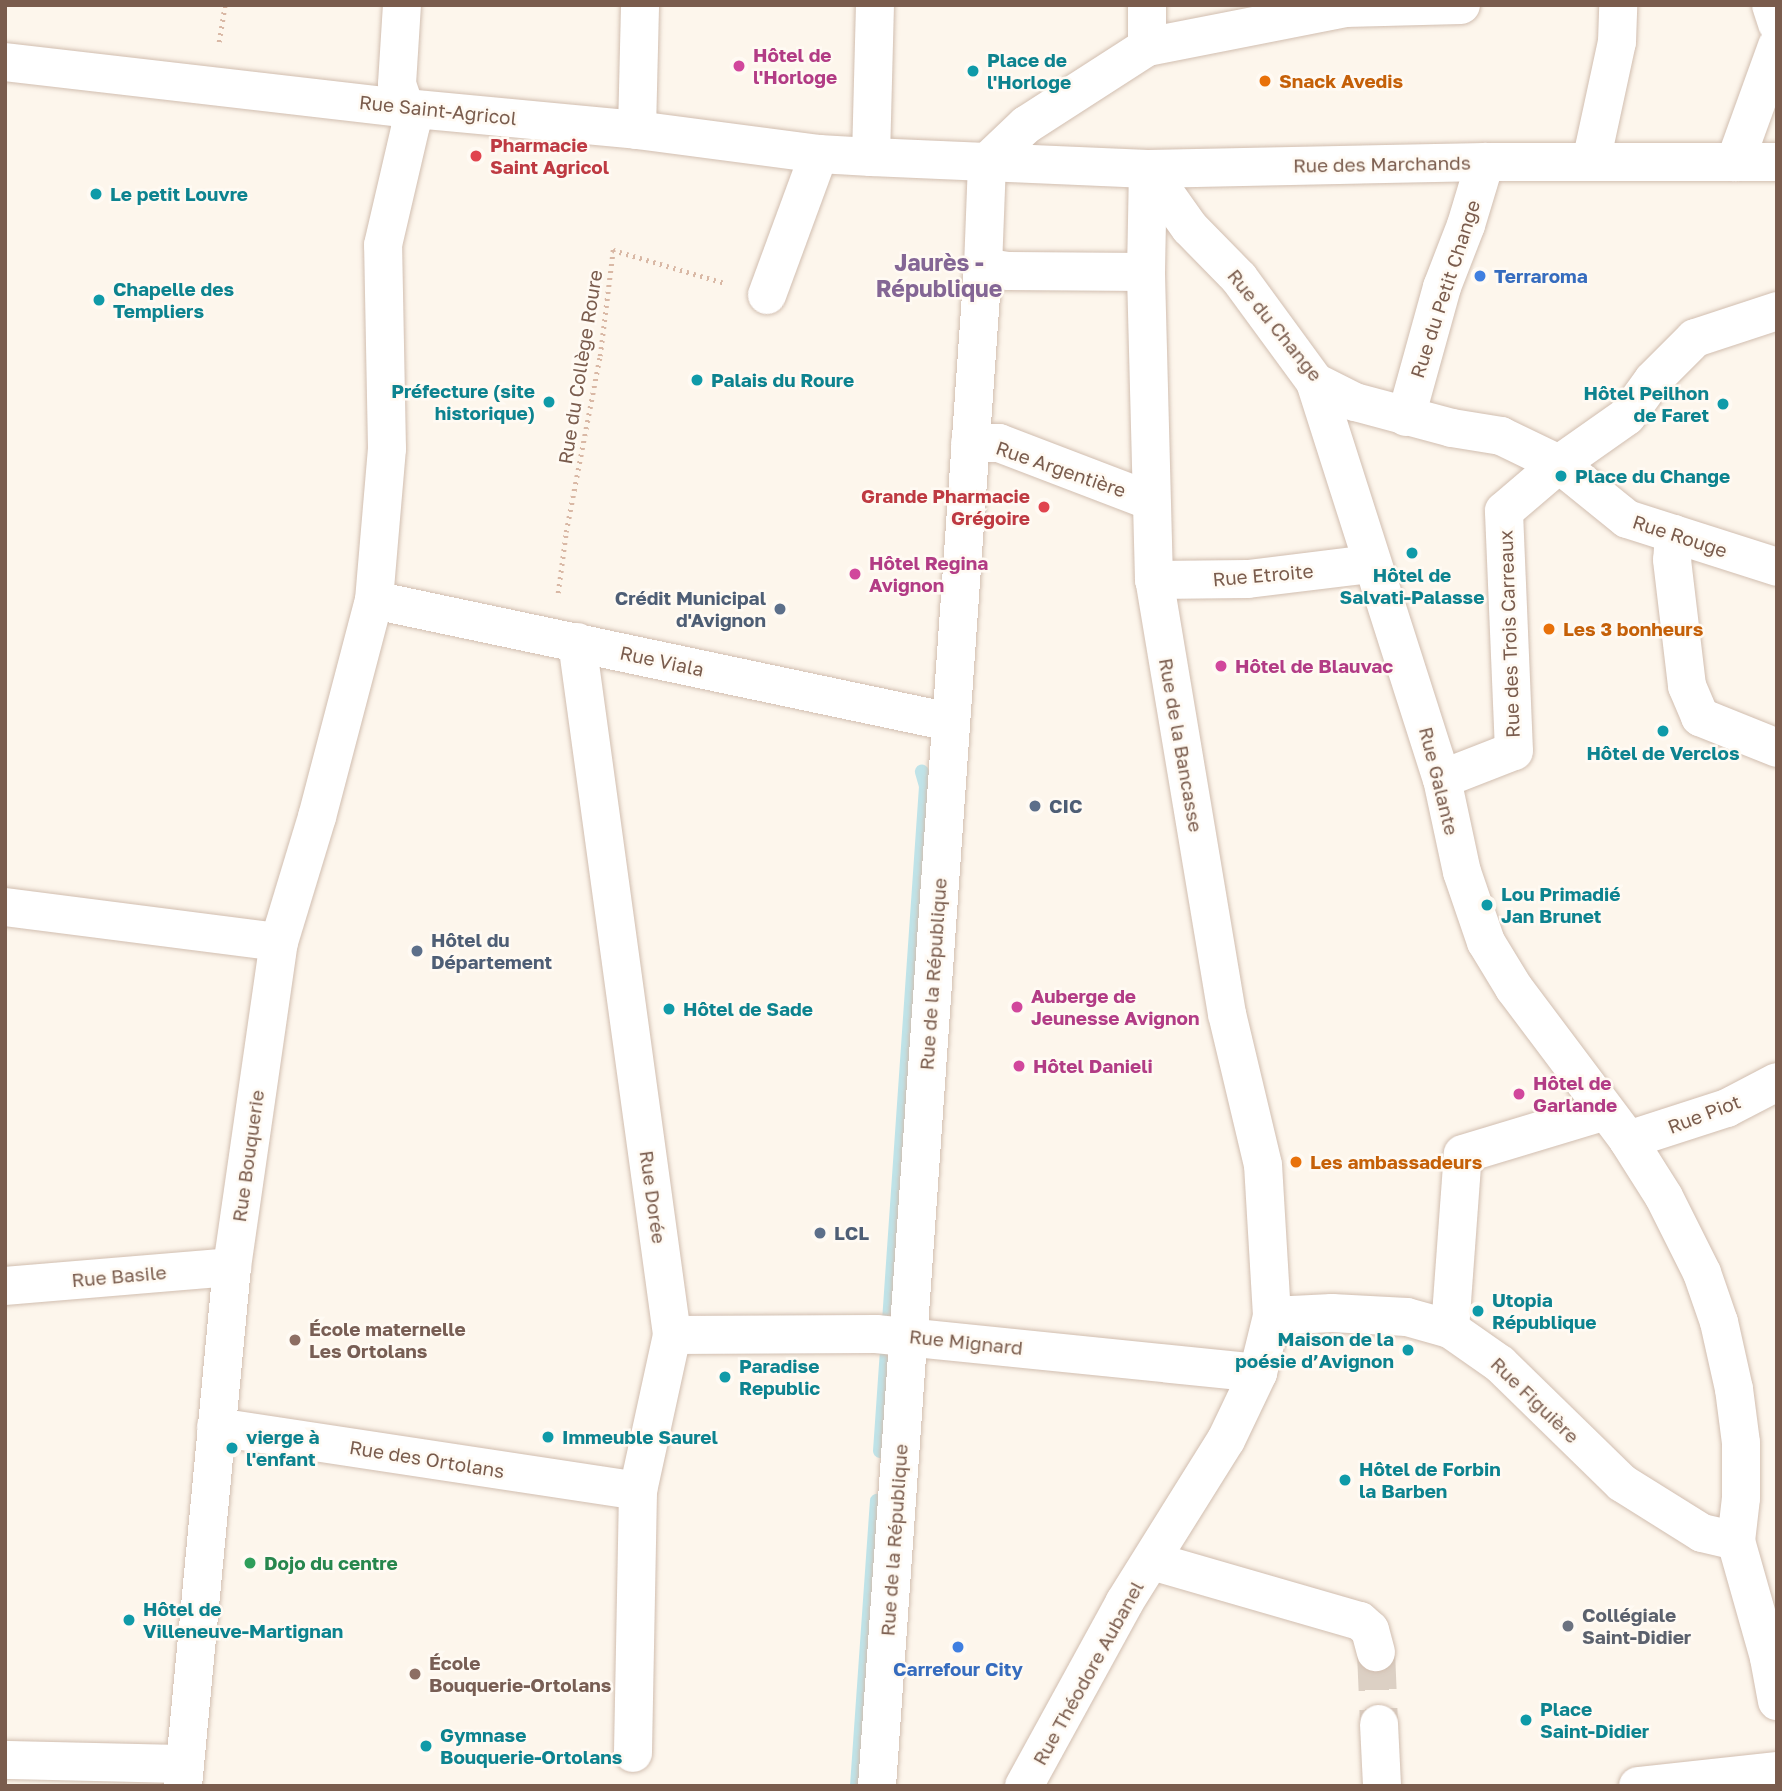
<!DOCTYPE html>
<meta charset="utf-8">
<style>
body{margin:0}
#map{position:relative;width:1782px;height:1791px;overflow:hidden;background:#fdf6ec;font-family:"Golos Text",sans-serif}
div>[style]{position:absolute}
.stream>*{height:14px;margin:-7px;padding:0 7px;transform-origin:7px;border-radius:7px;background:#bfe3e8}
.minor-tunnel>*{height:38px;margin-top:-19px;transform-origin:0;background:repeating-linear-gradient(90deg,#dcd0c4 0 38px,transparent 0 57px)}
.path>*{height:4.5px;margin-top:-2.25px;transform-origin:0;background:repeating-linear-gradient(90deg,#d9b8a5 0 2px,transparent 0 7px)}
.roads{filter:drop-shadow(0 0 2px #d1beb0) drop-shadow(0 0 2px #d1beb0)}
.minor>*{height:38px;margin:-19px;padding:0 19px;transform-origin:19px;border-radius:19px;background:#fff}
.dots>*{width:19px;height:19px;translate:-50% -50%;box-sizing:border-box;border:4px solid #fffaf3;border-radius:50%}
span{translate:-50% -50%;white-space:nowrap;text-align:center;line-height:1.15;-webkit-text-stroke:5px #fffaf3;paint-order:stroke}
.hotel-label{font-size:19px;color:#b23c85;font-weight:700}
.left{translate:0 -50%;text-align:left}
.culture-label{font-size:19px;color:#0d838f;font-weight:700}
.right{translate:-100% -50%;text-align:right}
.food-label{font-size:19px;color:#c56008;font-weight:700}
.street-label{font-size:19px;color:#7a5c4d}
.health-label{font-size:19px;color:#be3a42;font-weight:700}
.shop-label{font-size:19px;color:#366cbe;font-weight:700}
.service-label{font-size:19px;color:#4e5e75;font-weight:700}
.education-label{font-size:19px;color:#785e54;font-weight:700}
.leisure-label{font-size:19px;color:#27864d;font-weight:700}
.worship-label{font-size:19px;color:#5b616d;font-weight:700}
.quarter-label{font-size:23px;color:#846695;font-weight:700}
.frame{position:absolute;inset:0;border:7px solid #7a5c4d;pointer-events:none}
</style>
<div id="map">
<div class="stream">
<i style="left:880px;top:1451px;width:667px;rotate:-86.04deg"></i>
<i style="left:926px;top:786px;width:15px;rotate:-106deg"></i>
<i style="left:857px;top:1786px;width:286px;rotate:-86deg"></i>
</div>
<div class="minor-tunnel">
<i style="left:1376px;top:1652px;width:72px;rotate:87.6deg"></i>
</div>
<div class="path">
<i style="left:219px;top:42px;width:37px;rotate:-81deg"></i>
<i style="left:558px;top:593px;width:62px;rotate:-82.5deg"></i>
<i style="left:566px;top:532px;width:179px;rotate:-79.1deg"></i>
<i style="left:600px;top:356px;width:107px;rotate:-83deg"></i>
<i style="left:613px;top:250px;width:117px;rotate:16.4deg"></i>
</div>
<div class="roads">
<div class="minor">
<i style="left:1771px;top:5px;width:20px;rotate:72deg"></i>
<i style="left:1147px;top:47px;width:42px;rotate:-90deg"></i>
<i style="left:5px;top:62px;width:403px;rotate:6.6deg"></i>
<i style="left:405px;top:108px;width:233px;rotate:5.4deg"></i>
<i style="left:637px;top:130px;width:184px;rotate:7.5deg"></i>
<i style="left:819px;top:154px;width:52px;rotate:3.3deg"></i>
<i style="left:871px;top:157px;width:277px;rotate:2.5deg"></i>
<i style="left:1148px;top:169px;width:337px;rotate:-1.2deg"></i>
<i style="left:1485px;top:162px;width:292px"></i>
<i style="left:637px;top:130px;width:125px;rotate:-88.6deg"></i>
<i style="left:871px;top:157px;width:152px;rotate:-88.5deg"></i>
<i style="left:987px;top:162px;width:54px;rotate:-43.5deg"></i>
<i style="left:1026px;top:125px;width:144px;rotate:-32.8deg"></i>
<i style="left:1147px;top:47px;width:202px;rotate:-11.1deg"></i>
<i style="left:1345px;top:8px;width:116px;rotate:-1.5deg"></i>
<i style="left:1591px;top:162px;width:123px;rotate:-77.8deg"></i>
<i style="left:1617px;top:42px;width:37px;rotate:-88deg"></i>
<i style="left:1735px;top:162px;width:123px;rotate:-70.1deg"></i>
<i style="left:1148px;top:169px;width:72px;rotate:54.6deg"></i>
<i style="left:1190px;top:228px;width:70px;rotate:45.6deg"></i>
<i style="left:1239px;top:278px;width:129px;rotate:53.8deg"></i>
<i style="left:1315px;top:382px;width:45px;rotate:26.6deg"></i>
<i style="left:1355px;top:402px;width:100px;rotate:15deg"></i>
<i style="left:1452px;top:428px;width:50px;rotate:9.3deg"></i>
<i style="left:1501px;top:436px;width:64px;rotate:25.8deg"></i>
<i style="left:1559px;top:464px;width:87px;rotate:39deg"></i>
<i style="left:1627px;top:519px;width:157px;rotate:17.7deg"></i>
<i style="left:983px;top:267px;width:25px;rotate:9deg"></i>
<i style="left:1008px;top:271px;width:138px;rotate:0.4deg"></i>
<i style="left:767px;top:295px;width:150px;rotate:-69.8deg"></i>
<i style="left:1315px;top:382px;width:417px;rotate:72.3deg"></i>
<i style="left:1442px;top:779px;width:95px;rotate:77.9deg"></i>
<i style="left:1462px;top:872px;width:74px;rotate:71.1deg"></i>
<i style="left:1486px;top:942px;width:54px;rotate:58.7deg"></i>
<i style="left:1514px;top:988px;width:190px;rotate:53.1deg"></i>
<i style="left:1628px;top:1140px;width:67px;rotate:57.7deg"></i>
<i style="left:1664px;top:1197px;width:85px;rotate:63.4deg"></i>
<i style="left:1702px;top:1273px;width:52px;rotate:70.9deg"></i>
<i style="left:1719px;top:1322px;width:69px;rotate:77.4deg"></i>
<i style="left:1734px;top:1389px;width:54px;rotate:82.6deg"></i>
<i style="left:1741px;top:1443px;width:55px;rotate:90deg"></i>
<i style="left:1741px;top:1498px;width:43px;rotate:96.6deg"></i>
<i style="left:1736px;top:1541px;width:122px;rotate:74.2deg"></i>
<i style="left:1769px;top:1658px;width:44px;rotate:79.5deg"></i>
<i style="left:1406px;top:417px;width:135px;rotate:-74.5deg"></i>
<i style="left:1442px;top:287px;width:66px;rotate:-68.8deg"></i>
<i style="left:1466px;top:225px;width:66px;rotate:-73.2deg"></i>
<i style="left:970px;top:443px;width:29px"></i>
<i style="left:999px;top:443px;width:163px;rotate:20.9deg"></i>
<i style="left:1674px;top:534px;width:26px;rotate:94deg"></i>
<i style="left:1672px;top:560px;width:127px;rotate:83.2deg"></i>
<i style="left:1687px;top:686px;width:34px;rotate:67deg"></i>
<i style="left:1700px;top:717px;width:83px;rotate:21.9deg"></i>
<i style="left:1154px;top:580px;width:94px;rotate:-0.6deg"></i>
<i style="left:1248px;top:579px;width:124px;rotate:-7deg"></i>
<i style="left:374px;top:600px;width:589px;rotate:11.96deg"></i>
<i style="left:577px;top:642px;width:699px;rotate:82.19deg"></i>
<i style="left:672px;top:1335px;width:160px;rotate:102.3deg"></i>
<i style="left:638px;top:1491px;width:262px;rotate:91.1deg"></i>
<i style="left:1442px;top:779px;width:77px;rotate:-21.3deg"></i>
<i style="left:1514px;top:751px;width:240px;rotate:-92.4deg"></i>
<i style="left:1504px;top:511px;width:72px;rotate:-40.5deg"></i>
<i style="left:1559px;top:464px;width:83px;rotate:-35.2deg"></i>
<i style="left:1627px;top:416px;width:44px;rotate:-54.2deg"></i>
<i style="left:1653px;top:380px;width:59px;rotate:-45deg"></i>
<i style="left:1695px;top:338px;width:86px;rotate:-18.2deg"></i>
<i style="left:5px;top:907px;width:276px;rotate:7.3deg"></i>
<i style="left:1628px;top:1140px;width:104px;rotate:-17.9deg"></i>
<i style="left:1727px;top:1108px;width:56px;rotate:-27.5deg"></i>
<i style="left:5px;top:1286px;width:228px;rotate:-4.8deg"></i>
<i style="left:1272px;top:1316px;width:60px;rotate:-2.9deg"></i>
<i style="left:1332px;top:1313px;width:75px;rotate:3.1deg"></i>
<i style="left:1407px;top:1317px;width:45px;rotate:15.6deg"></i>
<i style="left:1450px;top:1329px;width:61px;rotate:35deg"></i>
<i style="left:1500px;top:1364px;width:170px;rotate:44.3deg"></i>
<i style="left:1622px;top:1483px;width:94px;rotate:32deg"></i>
<i style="left:1702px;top:1533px;width:35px;rotate:13deg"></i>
<i style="left:1450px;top:1329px;width:175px;rotate:-85.8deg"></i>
<i style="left:1463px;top:1154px;width:148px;rotate:-16.8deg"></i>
<i style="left:672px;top:1335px;width:204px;rotate:-0.3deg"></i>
<i style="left:876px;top:1334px;width:384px;rotate:5.8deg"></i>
<i style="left:216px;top:1427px;width:427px;rotate:8.6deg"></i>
<i style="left:1152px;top:1561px;width:216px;rotate:16.1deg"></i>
<i style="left:1360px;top:1621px;width:13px;rotate:42deg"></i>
<i style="left:1370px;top:1630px;width:23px;rotate:75deg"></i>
<i style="left:1379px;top:1724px;width:62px;rotate:87.2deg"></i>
<i style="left:5px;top:1760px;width:178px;rotate:1.3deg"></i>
<i style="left:183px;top:1786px;width:521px;rotate:-84.61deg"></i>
<i style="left:232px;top:1267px;width:328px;rotate:-81.8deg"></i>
<i style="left:279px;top:942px;width:131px;rotate:-73.1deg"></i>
<i style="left:317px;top:817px;width:224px;rotate:-75.3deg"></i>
<i style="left:374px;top:600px;width:152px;rotate:-85.1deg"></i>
<i style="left:387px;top:449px;width:204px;rotate:-91.1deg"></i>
<i style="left:383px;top:245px;width:123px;rotate:-76.9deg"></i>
<i style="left:411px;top:125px;width:43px;rotate:-108.9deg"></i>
<i style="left:397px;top:84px;width:79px;rotate:-86.4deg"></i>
<i style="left:877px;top:1786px;width:1523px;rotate:-86.01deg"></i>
<i style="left:983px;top:267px;width:105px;rotate:-87.8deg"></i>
<i style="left:1024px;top:1786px;width:209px;rotate:-61.3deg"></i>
<i style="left:1124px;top:1603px;width:192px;rotate:-58deg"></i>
<i style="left:1226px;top:1440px;width:74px;rotate:-64.5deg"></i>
<i style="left:1258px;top:1373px;width:59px;rotate:-76.2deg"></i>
<i style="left:1272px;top:1316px;width:151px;rotate:-93.4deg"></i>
<i style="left:1263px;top:1165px;width:155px;rotate:-103.4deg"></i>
<i style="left:1227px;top:1014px;width:440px;rotate:-99.5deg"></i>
<i style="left:1154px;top:580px;width:308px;rotate:-91.5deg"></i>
<i style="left:1146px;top:272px;width:103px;rotate:-88.9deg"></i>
<i style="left:1638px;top:1786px;width:140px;rotate:-6.2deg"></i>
</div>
</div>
<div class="dots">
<i style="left:739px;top:66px;background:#d1479c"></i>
<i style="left:973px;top:71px;background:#0f9aa8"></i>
<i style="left:1265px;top:81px;background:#e8710a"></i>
<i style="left:476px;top:156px;background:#e0444e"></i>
<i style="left:96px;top:194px;background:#0f9aa8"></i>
<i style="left:1480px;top:276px;background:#3f7fe0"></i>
<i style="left:99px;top:300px;background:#0f9aa8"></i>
<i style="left:697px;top:380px;background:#0f9aa8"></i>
<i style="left:549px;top:402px;background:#0f9aa8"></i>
<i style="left:1723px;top:404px;background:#0f9aa8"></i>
<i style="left:1561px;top:476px;background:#0f9aa8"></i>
<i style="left:1044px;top:507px;background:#e0444e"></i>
<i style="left:1412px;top:553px;background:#0f9aa8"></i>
<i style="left:855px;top:574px;background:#d1479c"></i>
<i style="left:780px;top:609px;background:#5c6f8a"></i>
<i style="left:1549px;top:629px;background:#e8710a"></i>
<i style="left:1221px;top:666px;background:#d1479c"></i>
<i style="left:1663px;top:731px;background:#0f9aa8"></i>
<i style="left:1035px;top:806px;background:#5c6f8a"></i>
<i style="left:1487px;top:905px;background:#0f9aa8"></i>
<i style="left:417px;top:951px;background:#5c6f8a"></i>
<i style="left:1017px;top:1007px;background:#d1479c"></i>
<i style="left:669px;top:1009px;background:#0f9aa8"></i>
<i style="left:1019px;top:1066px;background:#d1479c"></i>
<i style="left:1519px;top:1094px;background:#d1479c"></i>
<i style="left:1296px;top:1162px;background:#e8710a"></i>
<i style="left:820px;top:1233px;background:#5c6f8a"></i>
<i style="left:1478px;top:1311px;background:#0f9aa8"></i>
<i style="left:295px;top:1340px;background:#8d6e63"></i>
<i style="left:1408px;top:1350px;background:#0f9aa8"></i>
<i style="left:725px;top:1377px;background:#0f9aa8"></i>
<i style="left:548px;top:1437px;background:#0f9aa8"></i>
<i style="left:232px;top:1448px;background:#0f9aa8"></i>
<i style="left:1345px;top:1480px;background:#0f9aa8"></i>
<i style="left:250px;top:1563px;background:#2e9e5b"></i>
<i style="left:129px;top:1620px;background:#0f9aa8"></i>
<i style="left:1568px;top:1626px;background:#6b7280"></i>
<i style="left:958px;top:1647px;background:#3f7fe0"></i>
<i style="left:415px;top:1674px;background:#8d6e63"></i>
<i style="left:1526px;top:1720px;background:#0f9aa8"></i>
<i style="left:426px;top:1746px;background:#0f9aa8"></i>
</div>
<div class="hotel-label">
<span class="left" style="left:753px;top:66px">Hôtel de<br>l'Horloge</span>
<span class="left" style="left:869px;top:574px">Hôtel Regina<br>Avignon</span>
<span class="left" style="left:1235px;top:666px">Hôtel de Blauvac</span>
<span class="left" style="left:1031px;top:1007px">Auberge de<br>Jeunesse Avignon</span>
<span class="left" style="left:1033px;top:1066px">Hôtel Danieli</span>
<span class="left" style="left:1533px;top:1094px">Hôtel de<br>Garlande</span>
</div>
<div class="culture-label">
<span class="left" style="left:987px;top:71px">Place de<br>l'Horloge</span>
<span class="left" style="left:110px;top:194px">Le petit Louvre</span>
<span class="left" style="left:113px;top:300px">Chapelle des<br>Templiers</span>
<span class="left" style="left:711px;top:380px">Palais du Roure</span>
<span class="right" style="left:535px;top:402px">Préfecture (site<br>historique)</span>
<span class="right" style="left:1709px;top:404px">Hôtel Peilhon<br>de Faret</span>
<span class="left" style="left:1575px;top:476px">Place du Change</span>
<span style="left:1412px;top:586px">Hôtel de<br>Salvati-Palasse</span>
<span style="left:1663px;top:753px">Hôtel de Verclos</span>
<span class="left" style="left:1501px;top:905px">Lou Primadié<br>Jan Brunet</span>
<span class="left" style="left:683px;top:1009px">Hôtel de Sade</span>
<span class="left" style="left:1492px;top:1311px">Utopia<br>République</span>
<span class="right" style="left:1394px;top:1350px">Maison de la<br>poésie d’Avignon</span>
<span class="left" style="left:739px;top:1377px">Paradise<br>Republic</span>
<span class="left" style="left:246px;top:1448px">vierge à<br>l'enfant</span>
<span class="left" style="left:562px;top:1437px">Immeuble Saurel</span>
<span class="left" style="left:1359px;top:1480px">Hôtel de Forbin<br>la Barben</span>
<span class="left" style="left:143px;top:1620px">Hôtel de<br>Villeneuve-Martignan</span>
<span class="left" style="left:1540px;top:1720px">Place<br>Saint-Didier</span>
<span class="left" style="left:440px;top:1746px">Gymnase<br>Bouquerie-Ortolans</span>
</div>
<div class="food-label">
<span class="left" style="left:1279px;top:81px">Snack Avedis</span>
<span class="left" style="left:1563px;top:629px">Les 3 bonheurs</span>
<span class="left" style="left:1310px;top:1162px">Les ambassadeurs</span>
</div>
<div class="street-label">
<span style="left:438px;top:110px;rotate:6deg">Rue Saint-Agricol</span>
<span style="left:1382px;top:164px;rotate:-1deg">Rue des Marchands</span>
<span style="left:1445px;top:289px;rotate:-72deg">Rue du Petit Change</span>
<span style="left:1275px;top:325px;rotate:51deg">Rue du Change</span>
<span style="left:580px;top:367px;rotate:-81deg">Rue du Collège Roure</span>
<span style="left:1061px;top:469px;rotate:19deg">Rue Argentière</span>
<span style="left:1680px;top:536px;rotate:18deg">Rue Rouge</span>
<span style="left:1263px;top:575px;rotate:-5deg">Rue Etroite</span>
<span style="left:1509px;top:634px;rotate:-92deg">Rue des Trois Carreaux</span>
<span style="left:662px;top:661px;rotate:12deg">Rue Viala</span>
<span style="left:1181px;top:745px;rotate:80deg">Rue de la Bancasse</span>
<span style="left:1439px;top:781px;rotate:76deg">Rue Galante</span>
<span style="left:933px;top:974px;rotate:-86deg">Rue de la République</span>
<span style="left:1704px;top:1114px;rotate:-21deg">Rue Piot</span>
<span style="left:248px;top:1156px;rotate:-82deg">Rue Bouquerie</span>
<span style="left:653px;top:1197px;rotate:82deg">Rue Dorée</span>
<span style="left:119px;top:1276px;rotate:-5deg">Rue Basile</span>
<span style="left:966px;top:1342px;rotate:6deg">Rue Mignard</span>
<span style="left:1535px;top:1400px;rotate:44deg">Rue Figuière</span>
<span style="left:427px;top:1459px;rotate:9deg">Rue des Ortolans</span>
<span style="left:894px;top:1540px;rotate:-86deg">Rue de la République</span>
<span style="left:1088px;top:1673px;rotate:-61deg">Rue Théodore Aubanel</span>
</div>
<div class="health-label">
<span class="left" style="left:490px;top:156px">Pharmacie<br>Saint Agricol</span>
<span class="right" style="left:1030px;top:507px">Grande Pharmacie<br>Grégoire</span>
</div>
<div class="shop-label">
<span class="left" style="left:1494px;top:276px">Terraroma</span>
<span style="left:958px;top:1669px">Carrefour City</span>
</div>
<div class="service-label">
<span class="right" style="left:766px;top:609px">Crédit Municipal<br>d'Avignon</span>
<span class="left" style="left:1049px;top:806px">CIC</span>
<span class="left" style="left:431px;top:951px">Hôtel du<br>Département</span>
<span class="left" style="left:834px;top:1233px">LCL</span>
</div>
<div class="education-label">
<span class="left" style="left:309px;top:1340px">École maternelle<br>Les Ortolans</span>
<span class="left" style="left:429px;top:1674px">École<br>Bouquerie-Ortolans</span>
</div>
<div class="leisure-label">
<span class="left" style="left:264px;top:1563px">Dojo du centre</span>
</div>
<div class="worship-label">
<span class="left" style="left:1582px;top:1626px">Collégiale<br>Saint-Didier</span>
</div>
<div class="quarter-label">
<span style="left:939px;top:275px">Jaurès -<br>République</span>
</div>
<div class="frame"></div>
</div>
